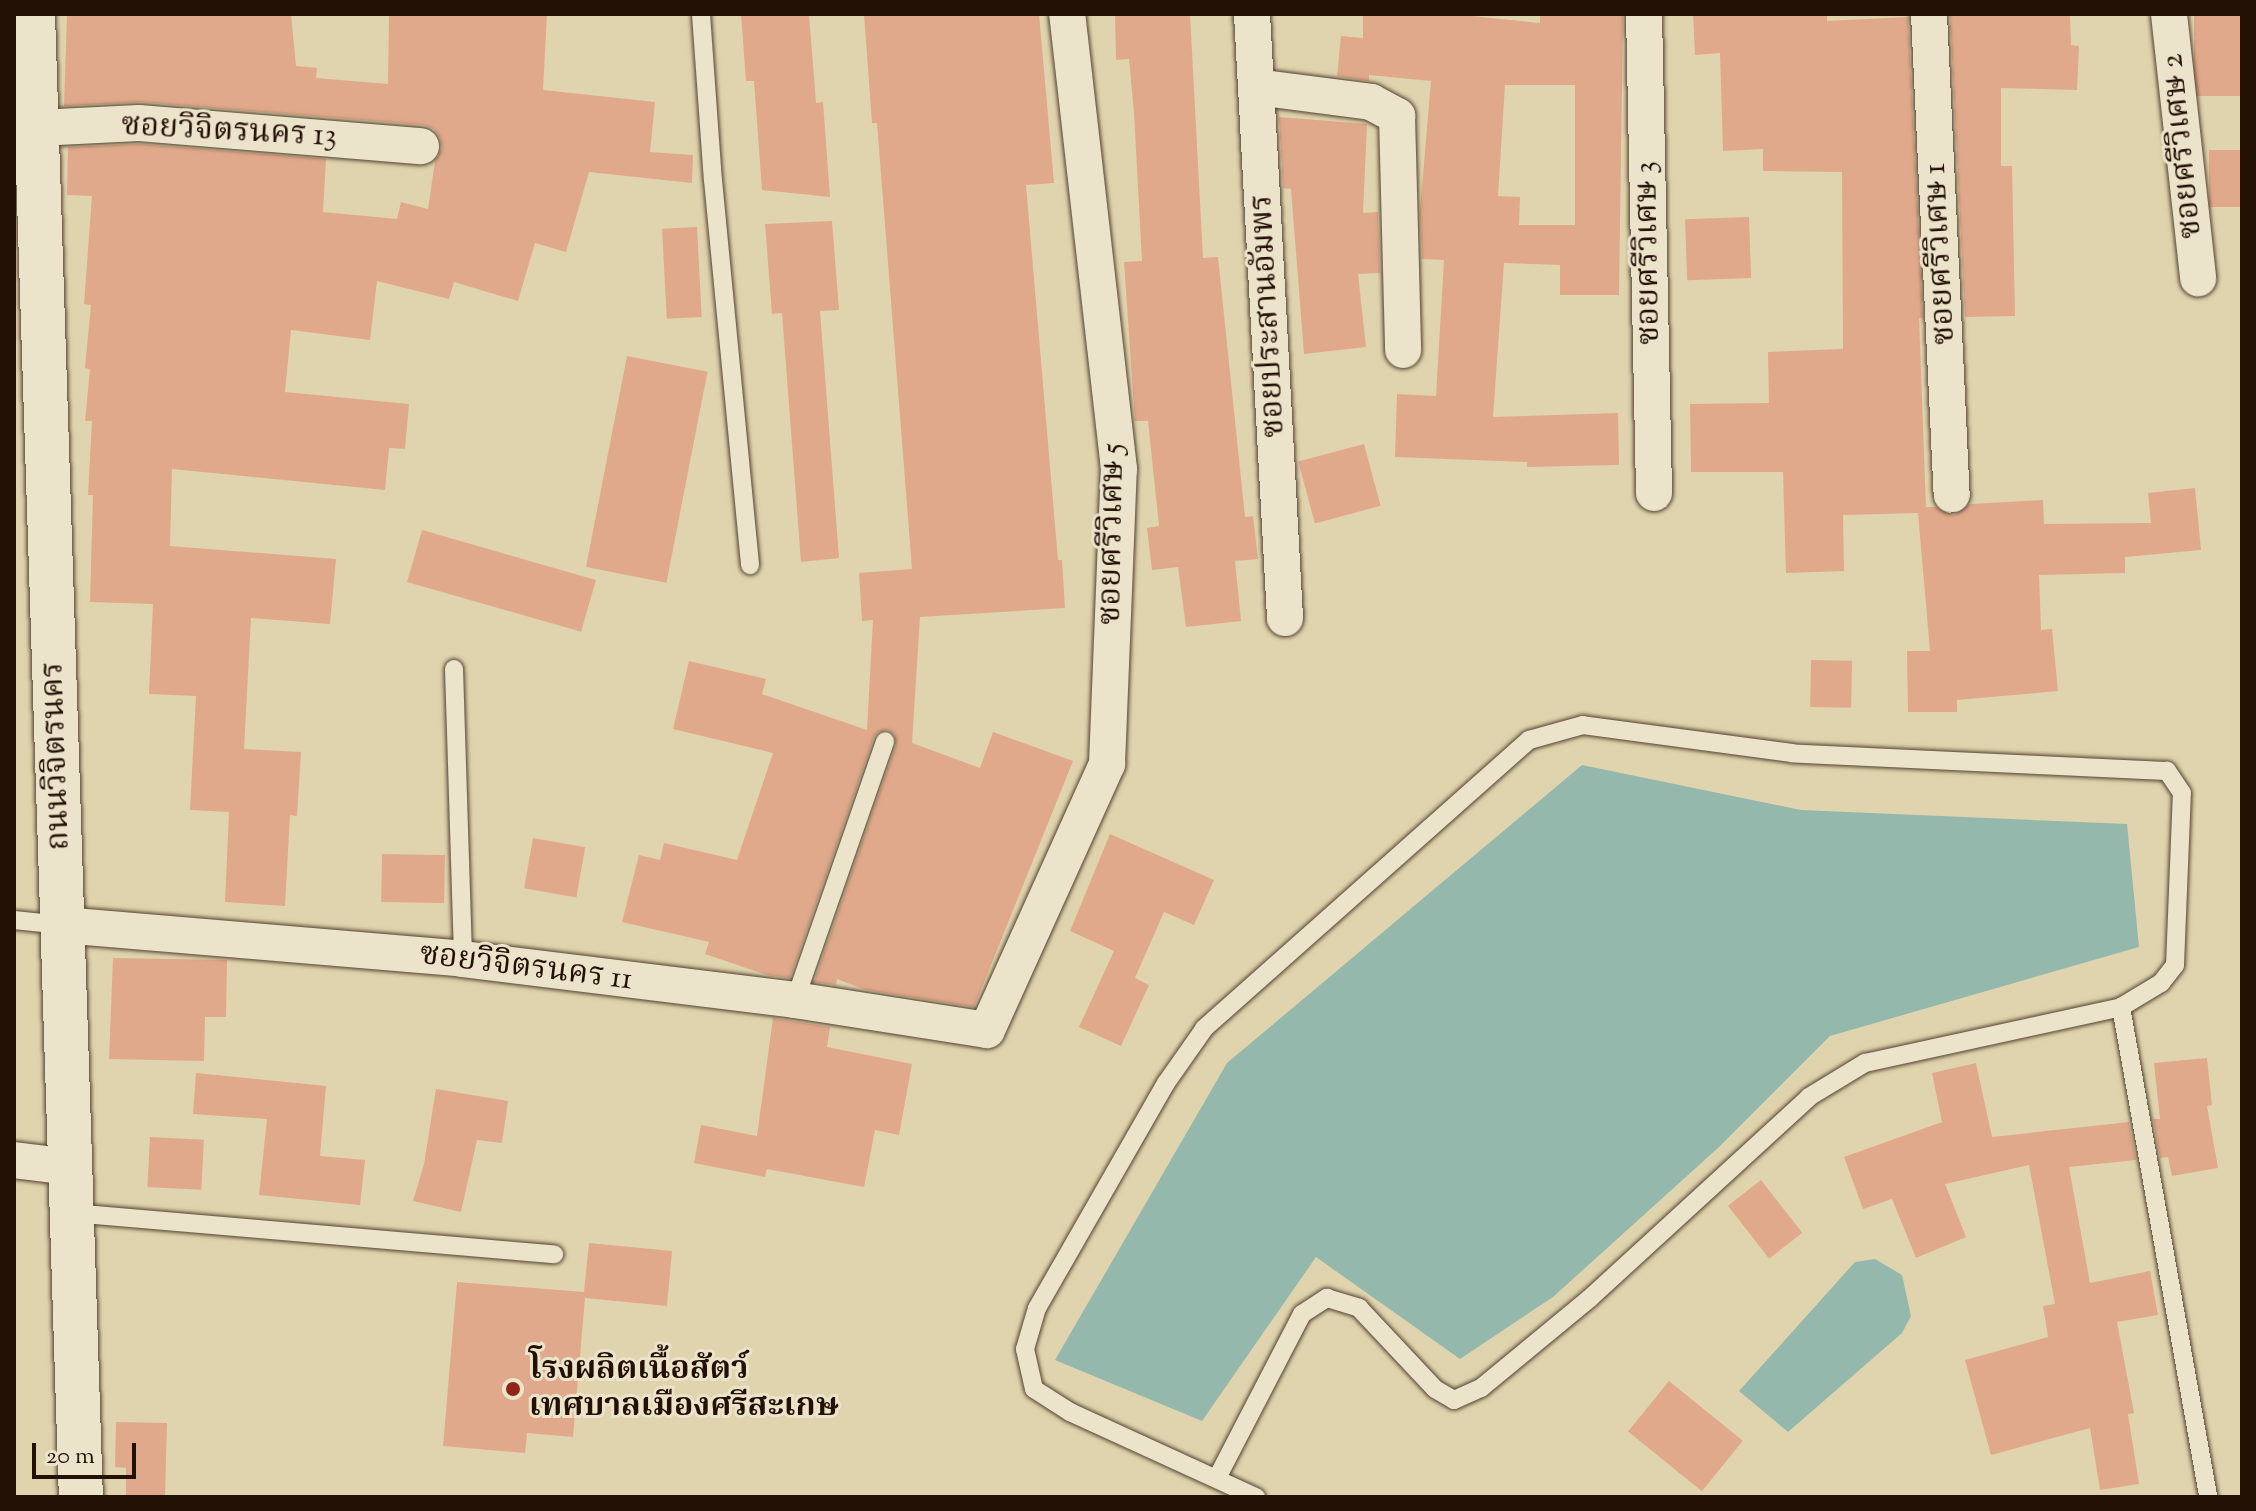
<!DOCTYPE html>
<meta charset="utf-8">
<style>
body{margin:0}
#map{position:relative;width:2256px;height:1511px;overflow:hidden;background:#e0d4ae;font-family:"Sorts Mill Goudy","Noto Serif Thai",serif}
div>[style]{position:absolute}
.water>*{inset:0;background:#94b8ac}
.building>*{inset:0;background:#e1a98b;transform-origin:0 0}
.roads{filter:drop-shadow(0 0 2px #524230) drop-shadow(0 0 2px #524230)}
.service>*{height:18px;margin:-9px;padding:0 9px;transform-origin:9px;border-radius:9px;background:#ebe3ca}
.minor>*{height:36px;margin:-18px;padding:0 18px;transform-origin:18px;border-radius:18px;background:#ebe3ca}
.tertiary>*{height:44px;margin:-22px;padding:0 22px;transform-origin:22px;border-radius:22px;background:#ebe3ca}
.dots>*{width:22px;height:22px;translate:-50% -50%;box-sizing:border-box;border:4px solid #ebe3ca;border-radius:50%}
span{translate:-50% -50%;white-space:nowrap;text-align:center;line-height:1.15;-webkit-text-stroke:6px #ebe3ca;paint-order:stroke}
.street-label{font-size:32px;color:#231106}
.poi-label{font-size:32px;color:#231106;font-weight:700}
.left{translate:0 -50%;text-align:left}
.frame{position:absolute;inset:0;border:16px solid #231106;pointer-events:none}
.scale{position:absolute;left:32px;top:1443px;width:104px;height:36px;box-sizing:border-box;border:4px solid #231106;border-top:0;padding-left:10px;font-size:24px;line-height:28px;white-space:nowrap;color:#231106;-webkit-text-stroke:6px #ebe3ca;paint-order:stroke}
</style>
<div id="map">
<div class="water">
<i style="clip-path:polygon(1582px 765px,1801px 810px,2127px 824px,2139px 947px,1830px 1036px,1719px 1147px,1553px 1297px,1460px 1359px,1316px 1257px,1202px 1421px,1055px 1360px,1227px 1063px)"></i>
<i style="clip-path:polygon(1875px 1259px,1902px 1275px,1911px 1316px,1902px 1333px,1788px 1432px,1739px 1391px,1855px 1262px)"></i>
</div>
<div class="building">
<i style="clip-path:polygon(67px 14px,291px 14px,296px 66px,317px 68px,316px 78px,388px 84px,389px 14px,547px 14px,543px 90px,655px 102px,650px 152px,693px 155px,692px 183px,589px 172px,566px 252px,535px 243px,518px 301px,454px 282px,449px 299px,377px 281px,370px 340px,291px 330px,285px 392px,409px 404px,405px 449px,389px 448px,385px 490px,172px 469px,170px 546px,336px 559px,330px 624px,251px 618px,244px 749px,301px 752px,297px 816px,290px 815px,285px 906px,225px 902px,229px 812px,190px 810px,196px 696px,149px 694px,153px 604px,90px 602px,93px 495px,88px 495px,92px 421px,85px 421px,90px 369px,85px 368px,91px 305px,84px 304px,92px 196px,67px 195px,68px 147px,139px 144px,326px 159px,323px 212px,397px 219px,401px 202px,428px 209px,435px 161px,442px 148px,440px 138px,434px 129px,423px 125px,141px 102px,64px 106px)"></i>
<i style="clip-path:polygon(741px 14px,809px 14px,816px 103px,823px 102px,830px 197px,762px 190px,754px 81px,746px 81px)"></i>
<i style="clip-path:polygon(864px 14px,1039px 14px,1054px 183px,1026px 185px,1058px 560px,1062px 560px,1065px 608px,920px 617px,912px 743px,980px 768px,993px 732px,1073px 761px,974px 1007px,866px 990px,837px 979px,836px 985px,814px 982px,896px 745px,894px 734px,888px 730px,878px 732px,874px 737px,790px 978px,767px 975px,705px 954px,709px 942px,622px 922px,639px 855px,660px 860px,664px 843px,737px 860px,773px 753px,673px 729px,689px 661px,766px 679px,762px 694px,867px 730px,873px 620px,862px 621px,859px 573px,912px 569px,877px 123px,872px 123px)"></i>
<i style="clip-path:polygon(1115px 14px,1190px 14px,1203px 258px,1218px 257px,1245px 517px,1253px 516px,1258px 559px,1235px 561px,1241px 621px,1186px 627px,1178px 567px,1152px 570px,1147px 528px,1159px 526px,1148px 421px,1135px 421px,1124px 262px,1142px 261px,1134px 113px,1129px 59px,1116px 60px)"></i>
<i style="clip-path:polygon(evenodd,1363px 14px,1451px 14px,1540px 23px,1540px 14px,1623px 14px,1619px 295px,1560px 295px,1560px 265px,1504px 263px,1493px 417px,1618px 413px,1619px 465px,1527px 467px,1527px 462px,1395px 457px,1397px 394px,1436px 396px,1444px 260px,1422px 259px,1420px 210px,1431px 81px,1369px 75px,1369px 81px,1337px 76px,1341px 36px,1363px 38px,1363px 14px,1505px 85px,1575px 85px,1575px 225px,1519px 225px,1520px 197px,1498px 196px,1505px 85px)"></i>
<i style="clip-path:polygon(1693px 14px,1827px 14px,1827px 21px,1908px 17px,1923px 318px,1919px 318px,1926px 507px,1935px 507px,1954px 515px,1970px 504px,2043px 500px,2044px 524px,2151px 523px,2148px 493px,2195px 488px,2201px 550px,2125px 557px,2125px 573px,2039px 575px,2041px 630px,2052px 629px,2058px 691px,1957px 700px,1957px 712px,1908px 712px,1907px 651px,1930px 651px,1918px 513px,1843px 515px,1844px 571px,1786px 573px,1783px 472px,1691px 472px,1690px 404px,1769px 403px,1768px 352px,1843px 349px,1842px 172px,1763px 171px,1763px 149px,1723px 151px,1720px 53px,1695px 55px)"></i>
<i style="clip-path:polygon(2070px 14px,2071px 45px,2079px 46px,2077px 90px,2001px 88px,2001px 166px,2012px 166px,2015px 316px,1965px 317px,1950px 16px)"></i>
<i style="left:2194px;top:14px;width:48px;height:82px"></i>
<i style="clip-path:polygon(1279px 117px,1367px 124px,1363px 213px,1378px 212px,1380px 273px,1358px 274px,1366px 347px,1304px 354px,1291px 189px,1283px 188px)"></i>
<i style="left:2242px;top:150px;width:57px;height:33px;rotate:90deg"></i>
<i style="left:1749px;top:217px;width:61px;height:64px;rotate:88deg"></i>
<i style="clip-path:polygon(832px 221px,839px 310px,820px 311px,839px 558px,801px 562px,782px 313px,772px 314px,765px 224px)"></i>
<i style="left:697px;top:227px;width:90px;height:35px;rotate:87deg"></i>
<i style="left:627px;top:356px;width:82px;height:215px;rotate:11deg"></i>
<i style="left:1364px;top:444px;width:64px;height:68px;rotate:75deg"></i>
<i style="left:422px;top:530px;width:181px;height:54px;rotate:16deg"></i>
<i style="left:1811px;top:660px;width:41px;height:47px;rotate:1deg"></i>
<i style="clip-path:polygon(1110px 834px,1214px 880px,1194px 925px,1164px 912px,1135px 978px,1149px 985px,1121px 1046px,1079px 1027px,1114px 951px,1070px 931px)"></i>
<i style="left:533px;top:838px;width:53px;height:51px;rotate:10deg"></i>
<i style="left:382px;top:854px;width:63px;height:48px;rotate:1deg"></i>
<i style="clip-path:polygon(113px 958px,227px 960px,226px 1017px,205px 1017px,204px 1061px,109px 1059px)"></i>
<i style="clip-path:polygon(773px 1018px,830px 1027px,827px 1047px,912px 1064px,899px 1135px,875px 1130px,864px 1187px,767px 1169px,765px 1177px,694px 1163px,701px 1125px,757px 1136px)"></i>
<i style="clip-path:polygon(2207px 1058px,2212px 1105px,2207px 1106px,2218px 1168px,2172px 1176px,2168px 1157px,2160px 1158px,2153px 1119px,2160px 1119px,2154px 1063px)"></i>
<i style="clip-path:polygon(1976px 1063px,1992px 1137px,2129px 1122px,2136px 1160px,2069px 1167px,2090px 1283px,2150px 1271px,2158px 1315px,2117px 1322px,2134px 1413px,2128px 1414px,2139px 1484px,2100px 1490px,2090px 1428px,1991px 1455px,1965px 1360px,2048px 1337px,2043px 1306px,2055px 1304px,2029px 1165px,1945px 1184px,1966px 1237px,1916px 1258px,1892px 1199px,1863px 1209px,1844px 1157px,1942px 1122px,1932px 1073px)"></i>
<i style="clip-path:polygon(196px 1073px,326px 1086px,320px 1156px,365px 1160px,360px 1205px,259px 1195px,267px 1119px,193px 1114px)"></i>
<i style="clip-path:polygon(436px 1089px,508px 1101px,502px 1143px,477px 1140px,461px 1212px,413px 1201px,424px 1164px)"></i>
<i style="left:150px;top:1137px;width:54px;height:50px;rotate:3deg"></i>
<i style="left:1761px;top:1180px;width:67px;height:42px;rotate:52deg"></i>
<i style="clip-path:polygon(589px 1243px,672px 1251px,667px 1306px,585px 1298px,573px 1437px,527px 1433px,525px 1453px,443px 1446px,457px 1282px,584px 1292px)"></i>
<i style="left:1669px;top:1381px;width:95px;height:65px;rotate:39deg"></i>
<i style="clip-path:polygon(116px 1422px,167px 1423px,165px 1497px,126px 1497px,126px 1468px,115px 1467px)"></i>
</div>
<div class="roads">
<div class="service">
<i style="left:701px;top:14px;width:166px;rotate:85.9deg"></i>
<i style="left:713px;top:180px;width:387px;rotate:84.5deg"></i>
<i style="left:454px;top:669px;width:290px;rotate:88.2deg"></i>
<i style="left:14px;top:920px;width:48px;rotate:5.9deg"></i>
<i style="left:795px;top:1000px;width:274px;rotate:-70.8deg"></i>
<i style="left:2121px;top:1007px;width:498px;rotate:79.9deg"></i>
<i style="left:72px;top:1213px;width:484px;rotate:4.9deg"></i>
<i style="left:1217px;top:1478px;width:185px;rotate:-62.6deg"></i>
<i style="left:1302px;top:1314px;width:30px;rotate:-33deg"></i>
<i style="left:1327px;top:1298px;width:34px;rotate:17deg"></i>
<i style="left:1359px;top:1308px;width:111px;rotate:46.8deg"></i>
<i style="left:1435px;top:1389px;width:22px;rotate:30deg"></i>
<i style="left:1454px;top:1400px;width:30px;rotate:-24deg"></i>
<i style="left:1481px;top:1388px;width:141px;rotate:-39.5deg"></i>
<i style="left:1590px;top:1298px;width:297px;rotate:-42.5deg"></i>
<i style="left:1809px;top:1097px;width:66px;rotate:-31.3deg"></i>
<i style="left:1865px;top:1063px;width:262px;rotate:-12.3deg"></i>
<i style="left:2121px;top:1007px;width:47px;rotate:-31deg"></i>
<i style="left:2161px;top:983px;width:23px;rotate:-52deg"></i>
<i style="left:2175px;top:965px;width:172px;rotate:-87.7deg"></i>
<i style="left:2182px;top:793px;width:27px;rotate:-124deg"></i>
<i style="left:2167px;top:771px;width:375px;rotate:-177.3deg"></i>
<i style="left:1792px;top:753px;width:211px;rotate:-172.4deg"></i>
<i style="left:1583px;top:725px;width:56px;rotate:164.5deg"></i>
<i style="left:1529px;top:740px;width:435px;rotate:138.4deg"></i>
<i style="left:1204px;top:1029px;width:66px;rotate:125.1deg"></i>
<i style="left:1166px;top:1083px;width:259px;rotate:119.8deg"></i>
<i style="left:1037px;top:1308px;width:43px;rotate:106.3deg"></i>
<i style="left:1025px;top:1349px;width:41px;rotate:77.3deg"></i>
<i style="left:1034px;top:1389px;width:43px;rotate:32.6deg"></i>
<i style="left:1070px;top:1412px;width:205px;rotate:24.6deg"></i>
</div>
<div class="minor">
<i style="left:1252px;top:14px;width:605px;rotate:86.87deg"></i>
<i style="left:1644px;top:14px;width:479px;rotate:88.8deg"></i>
<i style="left:1929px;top:14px;width:481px;rotate:87.3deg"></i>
<i style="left:2169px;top:14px;width:266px;rotate:83.7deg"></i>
<i style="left:1256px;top:87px;width:116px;rotate:7.4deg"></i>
<i style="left:1371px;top:102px;width:30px;rotate:28deg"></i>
<i style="left:1397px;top:116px;width:234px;rotate:88.5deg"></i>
<i style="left:37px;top:128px;width:102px;rotate:-2.8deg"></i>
<i style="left:139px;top:123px;width:283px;rotate:4.7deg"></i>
<i style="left:62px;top:925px;width:402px;rotate:4.8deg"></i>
<i style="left:463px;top:959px;width:335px;rotate:7deg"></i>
<i style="left:795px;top:1000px;width:194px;rotate:8.9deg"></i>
<i style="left:987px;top:1030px;width:292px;rotate:-65.7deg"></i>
<i style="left:1107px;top:764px;width:295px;rotate:-87.7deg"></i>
<i style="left:1119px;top:469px;width:458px;rotate:-96.5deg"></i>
<i style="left:14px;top:1160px;width:56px;rotate:7.1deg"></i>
</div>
<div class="tertiary">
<i style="left:33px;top:14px;width:1484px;rotate:88.15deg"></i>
</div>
</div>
<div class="dots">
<i style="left:513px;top:1389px;background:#8f2418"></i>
</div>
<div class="street-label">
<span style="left:229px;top:132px;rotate:3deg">ซอยวิจิตรนคร 13</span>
<span style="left:2183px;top:146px;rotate:-96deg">ซอยศรีวิเศษ 2</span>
<span style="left:1649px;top:253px;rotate:-91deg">ซอยศรีวิเศษ 3</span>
<span style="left:1941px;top:254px;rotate:-93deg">ซอยศรีวิเศษ 1</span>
<span style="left:1269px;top:316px;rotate:-93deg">ซอยประสานอัมพร</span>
<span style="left:1113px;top:534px;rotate:-89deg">ซอยศรีวิเศษ 5</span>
<span style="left:57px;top:756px;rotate:-92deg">ถนนวิจิตรนคร</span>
<span style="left:526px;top:968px;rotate:7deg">ซอยวิจิตรนคร 11</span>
</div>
<div class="poi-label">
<span class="left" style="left:529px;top:1389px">โรงผลิตเนื้อสัตว์<br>เทศบาลเมืองศรีสะเกษ</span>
</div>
<div class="frame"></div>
<div class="scale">20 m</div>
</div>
